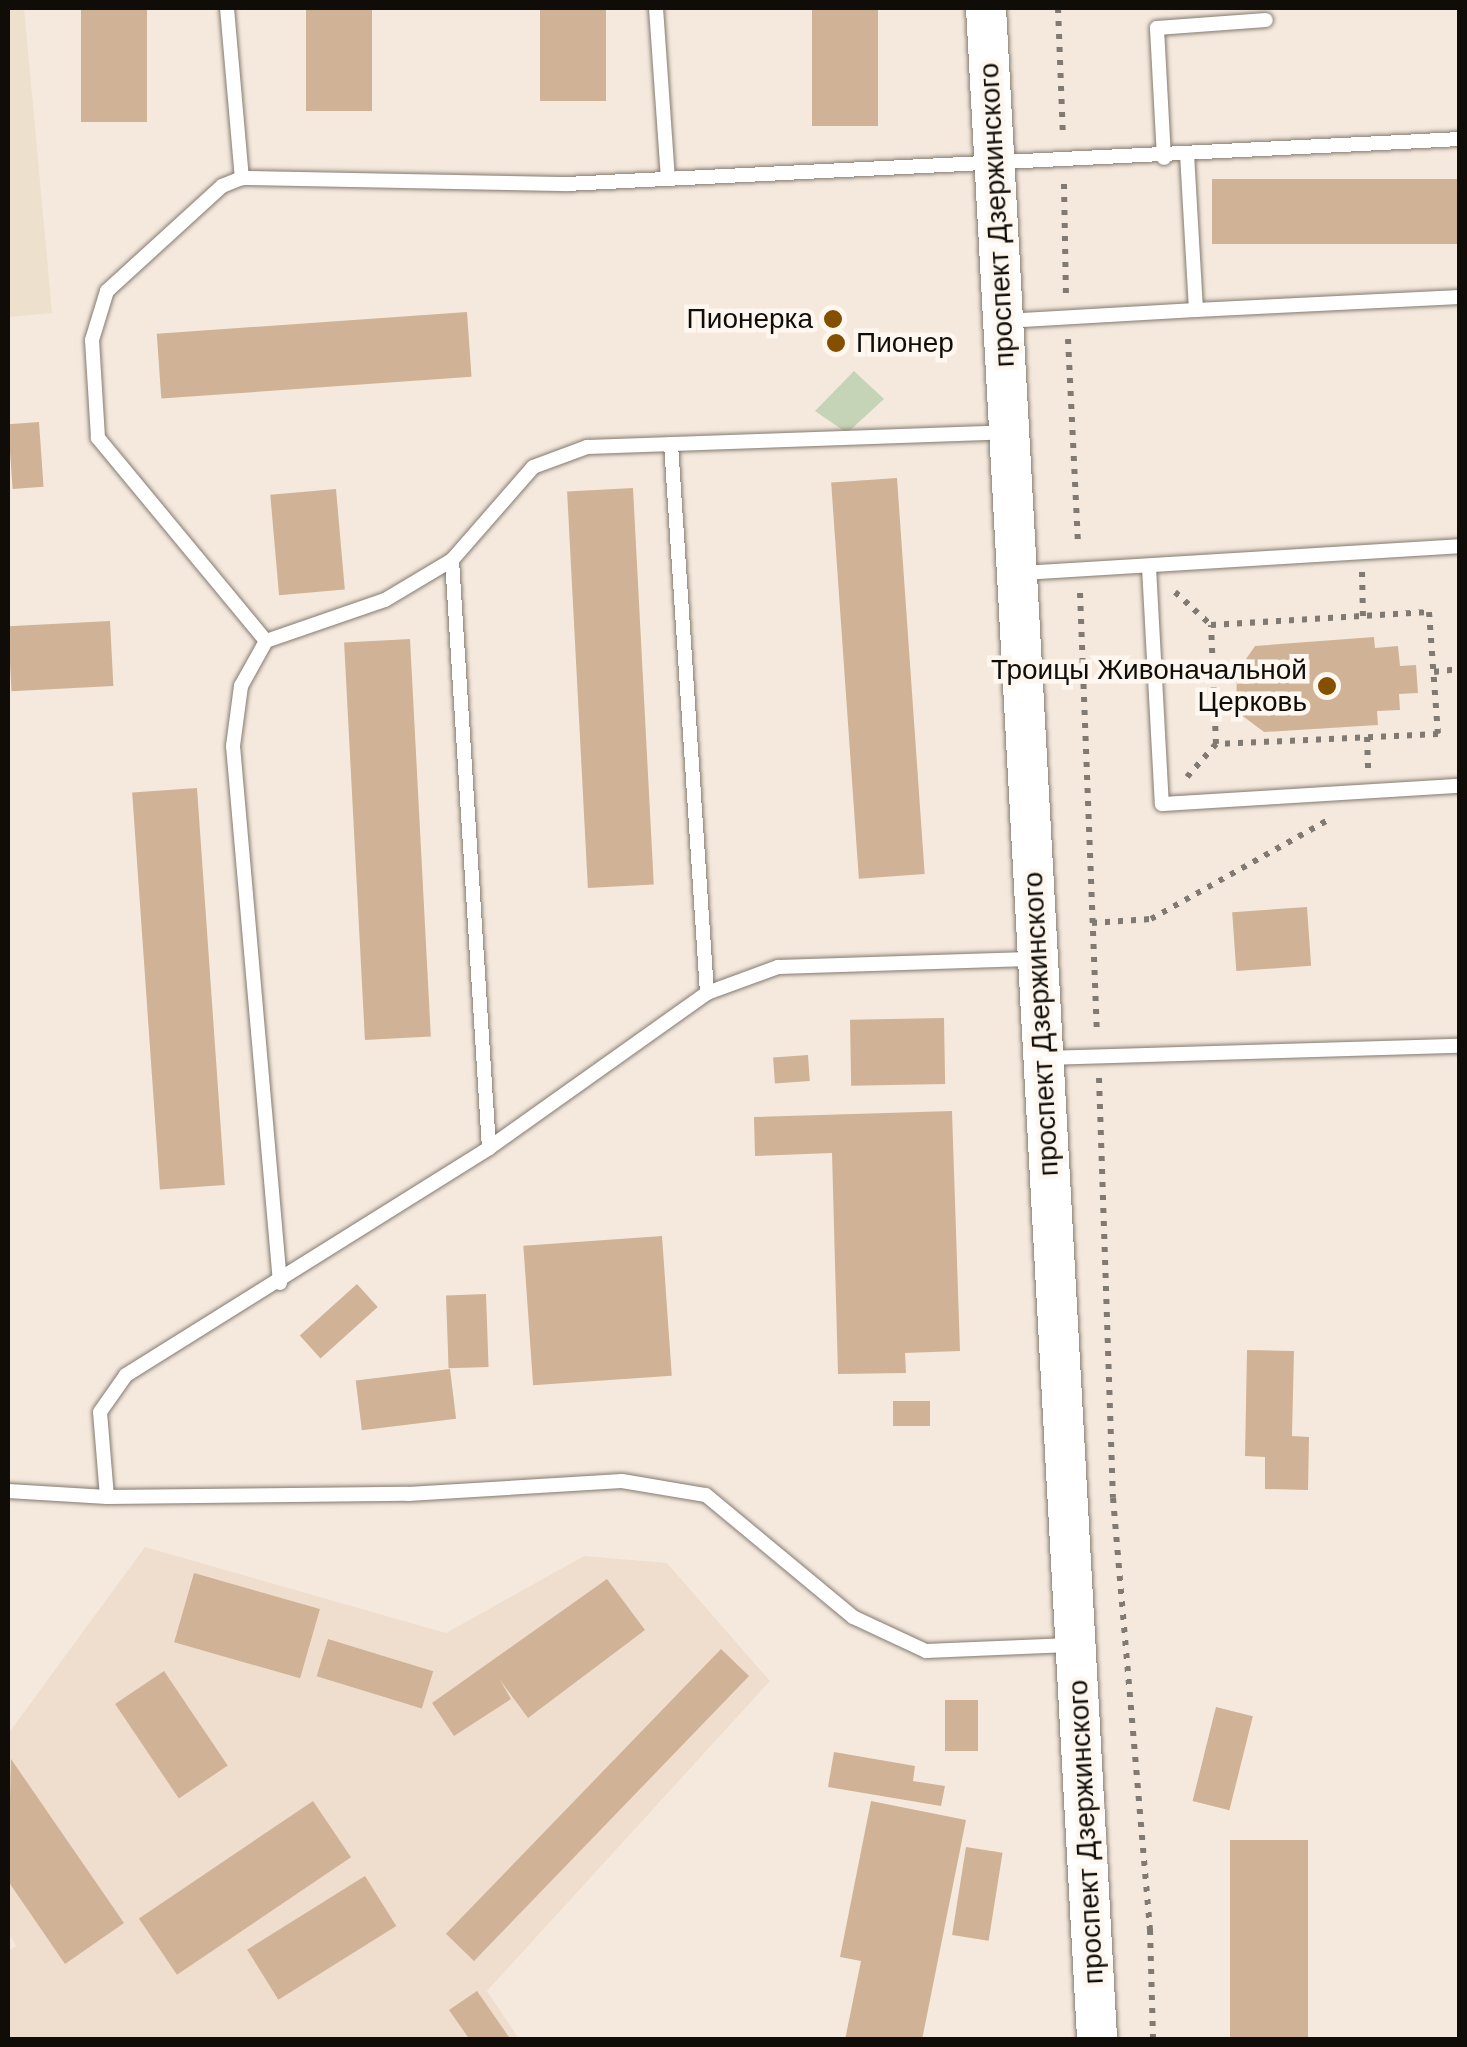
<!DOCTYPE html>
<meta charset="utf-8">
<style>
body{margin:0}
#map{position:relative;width:1467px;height:2047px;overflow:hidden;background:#f5e9de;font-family:Arial,sans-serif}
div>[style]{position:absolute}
.built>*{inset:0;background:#efdecd}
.education>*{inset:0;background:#ede0cc}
.green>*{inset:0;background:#c5d3b6}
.building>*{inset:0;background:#d0b396;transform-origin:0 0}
.path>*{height:6px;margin-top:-3px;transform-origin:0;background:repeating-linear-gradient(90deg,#817a72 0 5px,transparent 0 13px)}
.roads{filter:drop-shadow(0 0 2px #847a6f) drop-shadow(0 0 2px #847a6f)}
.lane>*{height:14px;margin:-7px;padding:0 7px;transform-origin:7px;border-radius:7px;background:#fff}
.secondary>*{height:40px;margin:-20px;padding:0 20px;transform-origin:20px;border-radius:20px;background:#fff}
.dots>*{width:28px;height:28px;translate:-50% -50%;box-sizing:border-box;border:5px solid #fef7f0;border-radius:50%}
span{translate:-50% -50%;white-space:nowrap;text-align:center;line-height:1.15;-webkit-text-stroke:9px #fef7f0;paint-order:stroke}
.street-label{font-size:28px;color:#100d09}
.poi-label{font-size:28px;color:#100d09}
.right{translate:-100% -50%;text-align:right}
.left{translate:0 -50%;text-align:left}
.frame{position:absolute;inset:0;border:10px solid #100d09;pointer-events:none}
</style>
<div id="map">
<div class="built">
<i style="clip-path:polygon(145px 1547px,446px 1633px,584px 1556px,667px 1563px,770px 1681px,487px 1991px,519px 2039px,8px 2039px,8px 1951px,16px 1946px,8px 1932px,8px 1734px)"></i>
</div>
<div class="education">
<i style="clip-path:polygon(8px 8px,24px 8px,52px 313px,8px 317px)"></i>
</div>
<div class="green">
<i style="clip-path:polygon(854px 371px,884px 399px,847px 433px,815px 411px)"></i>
</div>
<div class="building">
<i style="left:81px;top:8px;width:66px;height:114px"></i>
<i style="left:306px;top:8px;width:66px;height:103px"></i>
<i style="left:540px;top:8px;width:66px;height:93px"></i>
<i style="left:812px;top:8px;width:66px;height:118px"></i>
<i style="left:1460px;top:179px;width:65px;height:248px;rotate:90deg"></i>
<i style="left:467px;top:312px;width:65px;height:311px;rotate:86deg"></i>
<i style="left:39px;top:422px;width:65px;height:31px;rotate:86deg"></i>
<i style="left:897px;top:478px;width:397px;height:66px;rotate:86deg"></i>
<i style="left:633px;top:488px;width:397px;height:66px;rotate:87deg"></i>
<i style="left:336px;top:489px;width:101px;height:66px;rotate:85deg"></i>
<i style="left:110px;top:621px;width:65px;height:102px;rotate:87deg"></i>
<i style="clip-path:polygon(1374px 637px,1375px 648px,1398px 646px,1400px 666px,1416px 665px,1418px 693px,1399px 694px,1400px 710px,1377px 711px,1378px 725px,1264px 732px,1236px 711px,1237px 672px,1255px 646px)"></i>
<i style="left:410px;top:639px;width:398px;height:66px;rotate:87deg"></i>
<i style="left:197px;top:788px;width:398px;height:65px;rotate:86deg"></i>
<i style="left:1307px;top:907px;width:59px;height:75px;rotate:86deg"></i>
<i style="left:944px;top:1018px;width:66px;height:94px;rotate:89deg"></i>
<i style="left:808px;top:1055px;width:26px;height:35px;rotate:86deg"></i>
<i style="clip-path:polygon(952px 1111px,960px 1351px,905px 1353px,906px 1373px,838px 1374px,832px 1153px,755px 1156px,754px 1117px)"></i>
<i style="left:662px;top:1236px;width:140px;height:139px;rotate:86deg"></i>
<i style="left:357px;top:1284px;width:31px;height:77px;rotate:48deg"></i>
<i style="left:486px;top:1294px;width:73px;height:40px;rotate:88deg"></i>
<i style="clip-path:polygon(1247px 1350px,1294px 1351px,1292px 1436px,1309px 1437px,1308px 1490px,1265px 1489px,1265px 1457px,1245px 1456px)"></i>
<i style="left:450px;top:1369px;width:50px;height:95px;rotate:83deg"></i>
<i style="left:930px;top:1401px;width:25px;height:37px;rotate:90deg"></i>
<i style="left:194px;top:1573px;width:131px;height:72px;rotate:16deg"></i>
<i style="clip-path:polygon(607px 1579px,645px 1630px,528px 1718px,500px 1680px,511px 1699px,454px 1736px,432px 1703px)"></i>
<i style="left:328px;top:1639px;width:110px;height:39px;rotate:17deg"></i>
<i style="left:721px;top:1649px;width:39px;height:396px;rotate:44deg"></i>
<i style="left:164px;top:1671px;width:114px;height:59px;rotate:56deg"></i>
<i style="left:945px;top:1700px;width:33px;height:51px"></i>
<i style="left:1216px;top:1707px;width:38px;height:97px;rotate:14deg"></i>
<i style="clip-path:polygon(834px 1752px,915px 1766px,913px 1781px,945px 1786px,941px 1806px,828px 1787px)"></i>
<i style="clip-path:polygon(11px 1759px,124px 1923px,65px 1964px,8px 1881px)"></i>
<i style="left:313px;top:1801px;width:68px;height:210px;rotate:56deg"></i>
<i style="clip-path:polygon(871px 1801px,966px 1820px,922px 2040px,845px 2040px,861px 1961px,840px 1957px)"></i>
<i style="left:1308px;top:1840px;width:200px;height:78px;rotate:90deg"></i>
<i style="left:966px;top:1847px;width:37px;height:89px;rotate:9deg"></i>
<i style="left:365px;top:1876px;width:59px;height:139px;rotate:58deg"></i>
<i style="clip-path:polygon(477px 1991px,511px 2040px,470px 2040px,449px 2010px)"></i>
</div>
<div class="path">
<i style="left:1058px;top:8px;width:128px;rotate:87.8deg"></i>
<i style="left:1064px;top:184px;width:112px;rotate:89deg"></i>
<i style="left:1068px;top:339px;width:207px;rotate:87.2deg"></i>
<i style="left:1362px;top:572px;width:44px;rotate:88.7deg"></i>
<i style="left:1175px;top:592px;width:49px;rotate:42.5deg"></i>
<i style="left:1080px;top:593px;width:442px;rotate:87.8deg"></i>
<i style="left:1429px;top:612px;width:122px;rotate:85.8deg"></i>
<i style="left:1438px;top:734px;width:222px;rotate:177.4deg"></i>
<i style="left:1216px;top:744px;width:119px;rotate:-92.4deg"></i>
<i style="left:1211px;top:625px;width:218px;rotate:-3.4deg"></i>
<i style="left:1434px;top:672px;width:26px;rotate:-7deg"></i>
<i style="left:1367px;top:737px;width:34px;rotate:88deg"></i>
<i style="left:1187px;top:777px;width:44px;rotate:-48.7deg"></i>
<i style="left:1092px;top:923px;width:59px;rotate:-3.9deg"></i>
<i style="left:1151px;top:919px;width:201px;rotate:-29.2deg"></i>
<i style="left:1099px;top:1078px;width:420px;rotate:88.1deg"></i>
<i style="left:1113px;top:1498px;width:434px;rotate:85.1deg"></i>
<i style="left:1150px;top:1930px;width:110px;rotate:88.4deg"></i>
</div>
<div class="roads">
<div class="lane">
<i style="left:227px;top:8px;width:171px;rotate:85deg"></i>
<i style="left:656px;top:8px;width:171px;rotate:86deg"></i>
<i style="left:1164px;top:158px;width:130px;rotate:-93.1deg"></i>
<i style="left:1157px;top:28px;width:109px;rotate:-4.2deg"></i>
<i style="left:1196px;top:310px;width:264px;rotate:-2.8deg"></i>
<i style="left:1005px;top:321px;width:191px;rotate:-3.3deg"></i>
<i style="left:1196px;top:310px;width:154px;rotate:-93.3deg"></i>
<i style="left:671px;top:444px;width:550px;rotate:86.25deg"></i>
<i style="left:452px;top:560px;width:589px;rotate:86.4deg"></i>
<i style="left:1149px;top:567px;width:237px;rotate:86.9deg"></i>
<i style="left:1162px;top:804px;width:299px;rotate:-3.5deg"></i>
<i style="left:1021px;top:573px;width:440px;rotate:-3.5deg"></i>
<i style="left:266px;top:641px;width:264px;rotate:-129.6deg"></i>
<i style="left:98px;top:438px;width:98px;rotate:-93.5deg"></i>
<i style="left:92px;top:340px;width:51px;rotate:-73deg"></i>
<i style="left:107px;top:291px;width:156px;rotate:-42.4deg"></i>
<i style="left:222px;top:186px;width:22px;rotate:-22deg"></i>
<i style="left:242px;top:178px;width:324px;rotate:1.1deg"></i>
<i style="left:566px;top:184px;width:895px;rotate:-2.88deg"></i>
<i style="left:1044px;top:1058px;width:416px;rotate:-1.7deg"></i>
<i style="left:280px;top:1283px;width:539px;rotate:-95deg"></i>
<i style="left:233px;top:746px;width:61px;rotate:-82.4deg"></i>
<i style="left:241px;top:686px;width:51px;rotate:-60.9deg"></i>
<i style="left:266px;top:641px;width:126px;rotate:-19deg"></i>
<i style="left:385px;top:600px;width:78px;rotate:-30.8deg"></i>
<i style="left:452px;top:560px;width:123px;rotate:-48.9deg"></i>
<i style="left:533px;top:467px;width:58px;rotate:-20.3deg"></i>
<i style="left:587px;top:447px;width:421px;rotate:-2deg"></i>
<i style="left:8px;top:1491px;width:99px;rotate:3.5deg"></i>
<i style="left:107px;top:1497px;width:301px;rotate:-0.6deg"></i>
<i style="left:408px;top:1494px;width:214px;rotate:-3.5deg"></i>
<i style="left:622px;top:1481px;width:85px;rotate:9.5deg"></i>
<i style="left:706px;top:1495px;width:191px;rotate:39.7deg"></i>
<i style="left:853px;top:1617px;width:81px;rotate:25deg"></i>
<i style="left:926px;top:1651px;width:144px;rotate:-2.4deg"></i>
<i style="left:107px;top:1497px;width:85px;rotate:-94.7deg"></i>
<i style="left:100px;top:1412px;width:45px;rotate:-54.9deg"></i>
<i style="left:126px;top:1375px;width:428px;rotate:-32deg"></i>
<i style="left:489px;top:1148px;width:267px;rotate:-35.4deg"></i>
<i style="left:707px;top:993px;width:76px;rotate:-20.1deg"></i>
<i style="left:778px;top:967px;width:259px;rotate:-1.8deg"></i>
</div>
<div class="secondary">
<i style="left:986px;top:8px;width:2035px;rotate:86.87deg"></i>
</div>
</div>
<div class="dots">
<i style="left:833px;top:319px;background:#854f00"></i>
<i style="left:836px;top:343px;background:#854f00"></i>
<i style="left:1327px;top:686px;background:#854f00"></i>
</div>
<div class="street-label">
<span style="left:997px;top:215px;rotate:-93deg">проспект Дзержинского</span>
<span style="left:1041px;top:1024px;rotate:-93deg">проспект Дзержинского</span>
<span style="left:1086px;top:1832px;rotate:-93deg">проспект Дзержинского</span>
</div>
<div class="poi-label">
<span class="right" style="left:813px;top:319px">Пионерка</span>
<span class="left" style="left:856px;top:343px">Пионер</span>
<span class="right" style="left:1307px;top:686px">Троицы Живоначальной<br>Церковь</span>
</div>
<div class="frame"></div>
</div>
